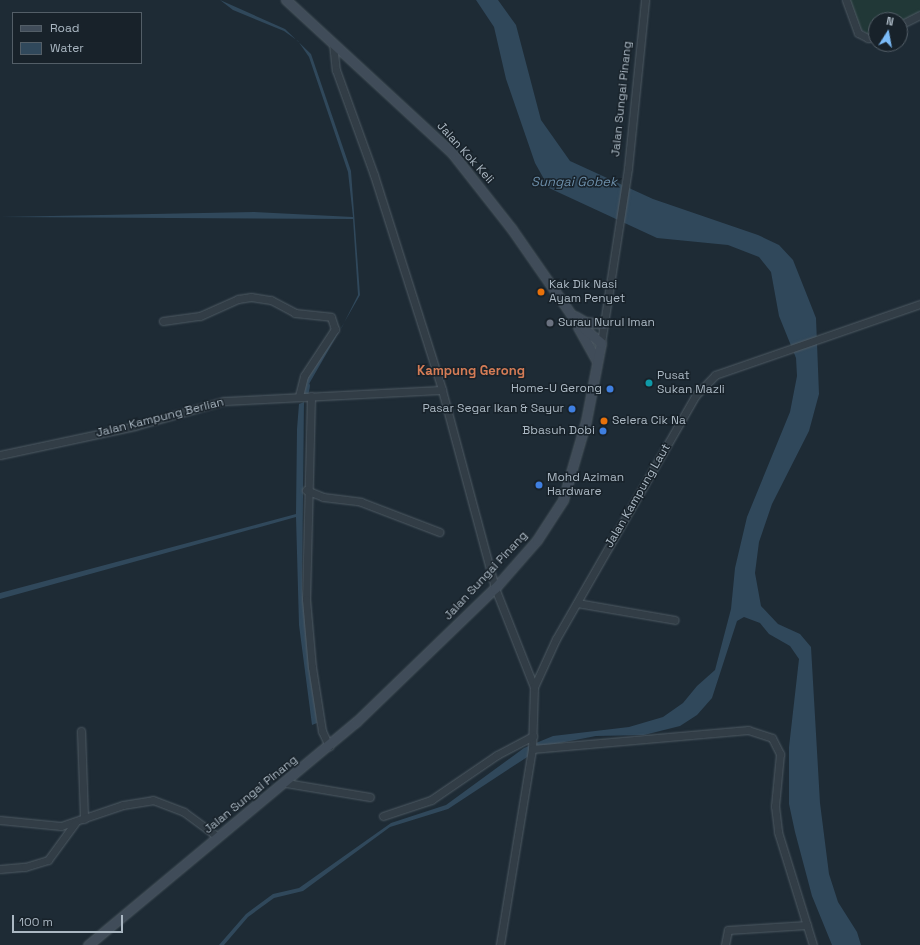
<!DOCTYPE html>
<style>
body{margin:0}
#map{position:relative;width:920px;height:945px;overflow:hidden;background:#1e2b35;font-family:"Space Grotesk",sans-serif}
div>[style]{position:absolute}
.green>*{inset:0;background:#213837}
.water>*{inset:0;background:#30485b}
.canal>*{height:8px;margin:-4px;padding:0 4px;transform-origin:4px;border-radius:4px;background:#30485b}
.roads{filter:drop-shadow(0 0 1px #4f5b64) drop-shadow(0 0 1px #4f5b64)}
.street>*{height:7px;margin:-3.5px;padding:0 3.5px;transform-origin:3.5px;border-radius:3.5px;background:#323d46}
.secondary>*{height:9px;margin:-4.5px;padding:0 4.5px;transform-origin:4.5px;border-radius:4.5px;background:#404c59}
.dots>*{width:11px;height:11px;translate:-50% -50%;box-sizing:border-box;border:2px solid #18222a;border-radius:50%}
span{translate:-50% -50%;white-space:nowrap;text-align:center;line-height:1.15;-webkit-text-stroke:3px #18222a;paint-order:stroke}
.street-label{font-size:12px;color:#abb8c3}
.poi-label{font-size:12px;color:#abb8c3}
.left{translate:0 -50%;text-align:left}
.right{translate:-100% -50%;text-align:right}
.water-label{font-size:13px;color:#6b8da8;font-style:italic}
.neighbourhood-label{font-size:13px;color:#d47c56;font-weight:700}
.legend{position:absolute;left:12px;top:12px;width:130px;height:52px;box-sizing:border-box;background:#18222a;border:1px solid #535e67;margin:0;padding:5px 7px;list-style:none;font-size:12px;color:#abb8c3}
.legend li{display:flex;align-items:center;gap:8px;height:20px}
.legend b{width:20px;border:1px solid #535e67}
.north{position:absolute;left:868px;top:12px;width:40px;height:40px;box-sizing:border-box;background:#18222a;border:1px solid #535e67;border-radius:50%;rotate:11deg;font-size:11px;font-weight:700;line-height:16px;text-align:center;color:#abb8c3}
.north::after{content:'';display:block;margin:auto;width:14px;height:18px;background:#7bbcf9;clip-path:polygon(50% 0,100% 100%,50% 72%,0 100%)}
.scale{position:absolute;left:12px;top:915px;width:111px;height:18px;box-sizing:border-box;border:2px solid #abb8c3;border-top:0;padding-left:5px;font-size:12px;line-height:14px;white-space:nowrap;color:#abb8c3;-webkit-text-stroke:3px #18222a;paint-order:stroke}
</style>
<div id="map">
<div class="green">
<i style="clip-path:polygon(849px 0,920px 0,920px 12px,900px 22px,876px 20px,876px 33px,869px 35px,858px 27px)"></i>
</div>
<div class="water">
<i style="clip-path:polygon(220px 0,285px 29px,311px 54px,351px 171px,360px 295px,309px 384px,306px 386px,305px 381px,342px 327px,358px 295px,353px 219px,0 217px,254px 212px,353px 217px,348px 172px,309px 57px,298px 41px,284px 31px,233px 10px)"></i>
<i style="clip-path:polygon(476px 0,498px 0,516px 25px,541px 120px,570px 161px,653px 199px,758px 235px,779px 245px,793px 260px,816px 318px,819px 394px,809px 431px,772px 504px,759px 542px,755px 573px,761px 606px,778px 624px,800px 634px,811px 647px,820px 803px,829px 874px,838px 902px,857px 932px,861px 945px,832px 945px,812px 896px,795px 832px,789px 804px,789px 747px,799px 659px,790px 646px,769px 634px,760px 623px,744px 617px,737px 621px,712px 698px,697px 715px,680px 726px,644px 735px,596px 736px,544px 746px,448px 809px,390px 827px,303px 891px,274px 898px,248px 917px,224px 945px,219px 945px,246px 914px,273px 894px,299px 888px,391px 823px,446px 805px,524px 748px,553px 736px,629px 727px,663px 717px,683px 703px,697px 686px,715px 670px,731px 609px,735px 568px,747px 517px,790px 412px,797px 376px,796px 358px,779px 316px,771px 272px,759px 257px,728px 245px,657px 238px,549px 188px,535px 163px,506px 79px,494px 27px)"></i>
<i style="clip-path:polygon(304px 402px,302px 589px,317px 723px,312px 725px,299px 625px,296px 517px,0 599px,0 593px,296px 514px,297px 429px,299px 404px)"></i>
</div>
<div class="canal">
<i style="left:305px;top:391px;width:5px;rotate:-79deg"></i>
</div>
<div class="roads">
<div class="street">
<i style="left:846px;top:0;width:35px;rotate:70deg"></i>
<i style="left:858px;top:33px;width:11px;rotate:27deg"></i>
<i style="left:868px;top:38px;width:8px;rotate:-7deg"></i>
<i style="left:900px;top:25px;width:22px;rotate:-27deg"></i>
<i style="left:333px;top:43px;width:27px;rotate:84deg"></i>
<i style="left:336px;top:70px;width:112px;rotate:70.1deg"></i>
<i style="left:374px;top:175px;width:225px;rotate:72.4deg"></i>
<i style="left:442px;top:390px;width:205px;rotate:75deg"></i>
<i style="left:495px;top:588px;width:106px;rotate:68.5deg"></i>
<i style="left:534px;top:687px;width:62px;rotate:91.8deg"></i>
<i style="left:532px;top:749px;width:199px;rotate:99.3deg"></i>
<i style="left:163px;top:321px;width:37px;rotate:-8deg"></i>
<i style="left:200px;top:316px;width:42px;rotate:-24.1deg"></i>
<i style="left:238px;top:299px;width:13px;rotate:-9deg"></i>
<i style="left:251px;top:297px;width:20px;rotate:9deg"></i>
<i style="left:271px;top:300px;width:27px;rotate:28deg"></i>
<i style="left:295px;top:313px;width:36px;rotate:6deg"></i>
<i style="left:331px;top:317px;width:13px;rotate:72deg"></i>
<i style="left:335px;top:329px;width:56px;rotate:123.4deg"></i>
<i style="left:304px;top:376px;width:21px;rotate:104deg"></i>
<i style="left:601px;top:343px;width:177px;rotate:-81.2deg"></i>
<i style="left:628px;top:168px;width:169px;rotate:-84.2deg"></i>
<i style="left:311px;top:396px;width:203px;rotate:91.4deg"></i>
<i style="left:306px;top:599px;width:68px;rotate:85deg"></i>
<i style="left:312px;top:667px;width:65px;rotate:81.1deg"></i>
<i style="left:322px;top:731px;width:17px;rotate:65deg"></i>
<i style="left:0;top:455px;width:138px;rotate:-12.1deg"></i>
<i style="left:135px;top:426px;width:92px;rotate:-15.7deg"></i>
<i style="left:224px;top:401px;width:218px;rotate:-2.9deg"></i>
<i style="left:306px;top:490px;width:18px;rotate:22deg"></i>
<i style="left:323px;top:497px;width:38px;rotate:7deg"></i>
<i style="left:361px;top:502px;width:84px;rotate:21deg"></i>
<i style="left:577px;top:603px;width:99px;rotate:9.8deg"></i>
<i style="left:534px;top:687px;width:53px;rotate:-65.4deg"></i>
<i style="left:556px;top:639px;width:281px;rotate:-60.2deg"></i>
<i style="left:696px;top:395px;width:28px;rotate:-46deg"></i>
<i style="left:715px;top:375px;width:217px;rotate:-19.1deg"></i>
<i style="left:81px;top:731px;width:88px;rotate:88deg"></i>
<i style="left:532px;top:749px;width:217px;rotate:-5deg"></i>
<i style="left:748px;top:730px;width:25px;rotate:18deg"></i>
<i style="left:772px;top:738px;width:18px;rotate:63deg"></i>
<i style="left:780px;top:754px;width:52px;rotate:95.5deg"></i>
<i style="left:775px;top:806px;width:26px;rotate:83deg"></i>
<i style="left:778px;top:832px;width:118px;rotate:72.8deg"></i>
<i style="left:286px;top:783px;width:85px;rotate:9.5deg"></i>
<i style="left:383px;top:816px;width:51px;rotate:-18.4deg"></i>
<i style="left:431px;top:800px;width:80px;rotate:-34.3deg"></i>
<i style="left:497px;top:755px;width:41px;rotate:-27.8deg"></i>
<i style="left:0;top:820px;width:61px;rotate:5.6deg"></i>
<i style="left:61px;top:826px;width:65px;rotate:-18.7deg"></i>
<i style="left:123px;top:805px;width:30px;rotate:-9deg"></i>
<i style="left:153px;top:800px;width:33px;rotate:21deg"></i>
<i style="left:184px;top:812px;width:42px;rotate:36.3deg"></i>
<i style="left:0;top:869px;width:25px;rotate:-5deg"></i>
<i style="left:25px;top:867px;width:24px;rotate:-17deg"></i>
<i style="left:48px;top:860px;width:46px;rotate:-53.9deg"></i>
<i style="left:725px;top:945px;width:15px;rotate:-79deg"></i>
<i style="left:728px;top:930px;width:79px;rotate:-3.6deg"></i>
</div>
<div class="secondary">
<i style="left:575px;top:316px;width:12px;rotate:31deg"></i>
<i style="left:585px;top:322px;width:19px;rotate:6deg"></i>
<i style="left:578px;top:327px;width:39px;rotate:61deg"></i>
<i style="left:88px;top:945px;width:349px;rotate:-39.8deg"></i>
<i style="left:356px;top:722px;width:193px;rotate:-44deg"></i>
<i style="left:495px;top:588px;width:64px;rotate:-48.8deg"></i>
<i style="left:537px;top:540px;width:48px;rotate:-57deg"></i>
<i style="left:563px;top:500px;width:82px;rotate:-73.8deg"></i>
<i style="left:586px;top:421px;width:79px;rotate:-79.1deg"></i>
<i style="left:601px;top:343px;width:35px;rotate:-139deg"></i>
<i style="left:575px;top:320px;width:112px;rotate:-124.8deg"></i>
<i style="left:511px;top:228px;width:95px;rotate:-128.2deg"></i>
<i style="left:452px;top:153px;width:226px;rotate:-137.3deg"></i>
</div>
</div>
<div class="dots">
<i style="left:541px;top:292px;background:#e8710a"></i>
<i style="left:550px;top:323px;background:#6b7280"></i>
<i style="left:649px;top:383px;background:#0f9aa8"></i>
<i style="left:610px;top:389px;background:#3f7fe0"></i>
<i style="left:572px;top:409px;background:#3f7fe0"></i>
<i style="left:604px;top:421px;background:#e8710a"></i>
<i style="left:603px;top:431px;background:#3f7fe0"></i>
<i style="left:539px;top:485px;background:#3f7fe0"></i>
</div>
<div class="street-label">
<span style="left:622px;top:99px;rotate:-84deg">Jalan Sungai Pinang</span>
<span style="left:465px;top:153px;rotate:48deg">Jalan Kok Keli</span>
<span style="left:160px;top:418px;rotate:-14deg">Jalan Kampung Berlian</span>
<span style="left:638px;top:496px;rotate:-60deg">Jalan Kampung Laut</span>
<span style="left:486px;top:576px;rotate:-47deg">Jalan Sungai Pinang</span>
<span style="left:251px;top:795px;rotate:-39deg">Jalan Sungai Pinang</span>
</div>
<div class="poi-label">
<span class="left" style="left:549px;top:292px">Kak Dik Nasi<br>Ayam Penyet</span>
<span class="left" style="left:558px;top:323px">Surau Nurul Iman</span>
<span class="left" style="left:657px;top:383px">Pusat<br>Sukan Mazli</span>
<span class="right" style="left:602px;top:389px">Home-U Gerong</span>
<span class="right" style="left:564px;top:409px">Pasar Segar Ikan &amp; Sayur</span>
<span class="left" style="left:612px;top:421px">Selera Cik Na</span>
<span class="right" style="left:595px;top:431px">Bbasuh Dobi</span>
<span class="left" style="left:547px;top:485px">Mohd Aziman<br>Hardware</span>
</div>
<div class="water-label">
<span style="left:574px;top:182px">Sungai Gobek</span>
</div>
<div class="neighbourhood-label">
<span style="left:471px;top:371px">Kampung Gerong</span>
</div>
<ul class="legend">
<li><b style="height:5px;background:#404c59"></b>Road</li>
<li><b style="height:11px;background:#30485b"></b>Water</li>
</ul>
<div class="north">N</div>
<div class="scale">100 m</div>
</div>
